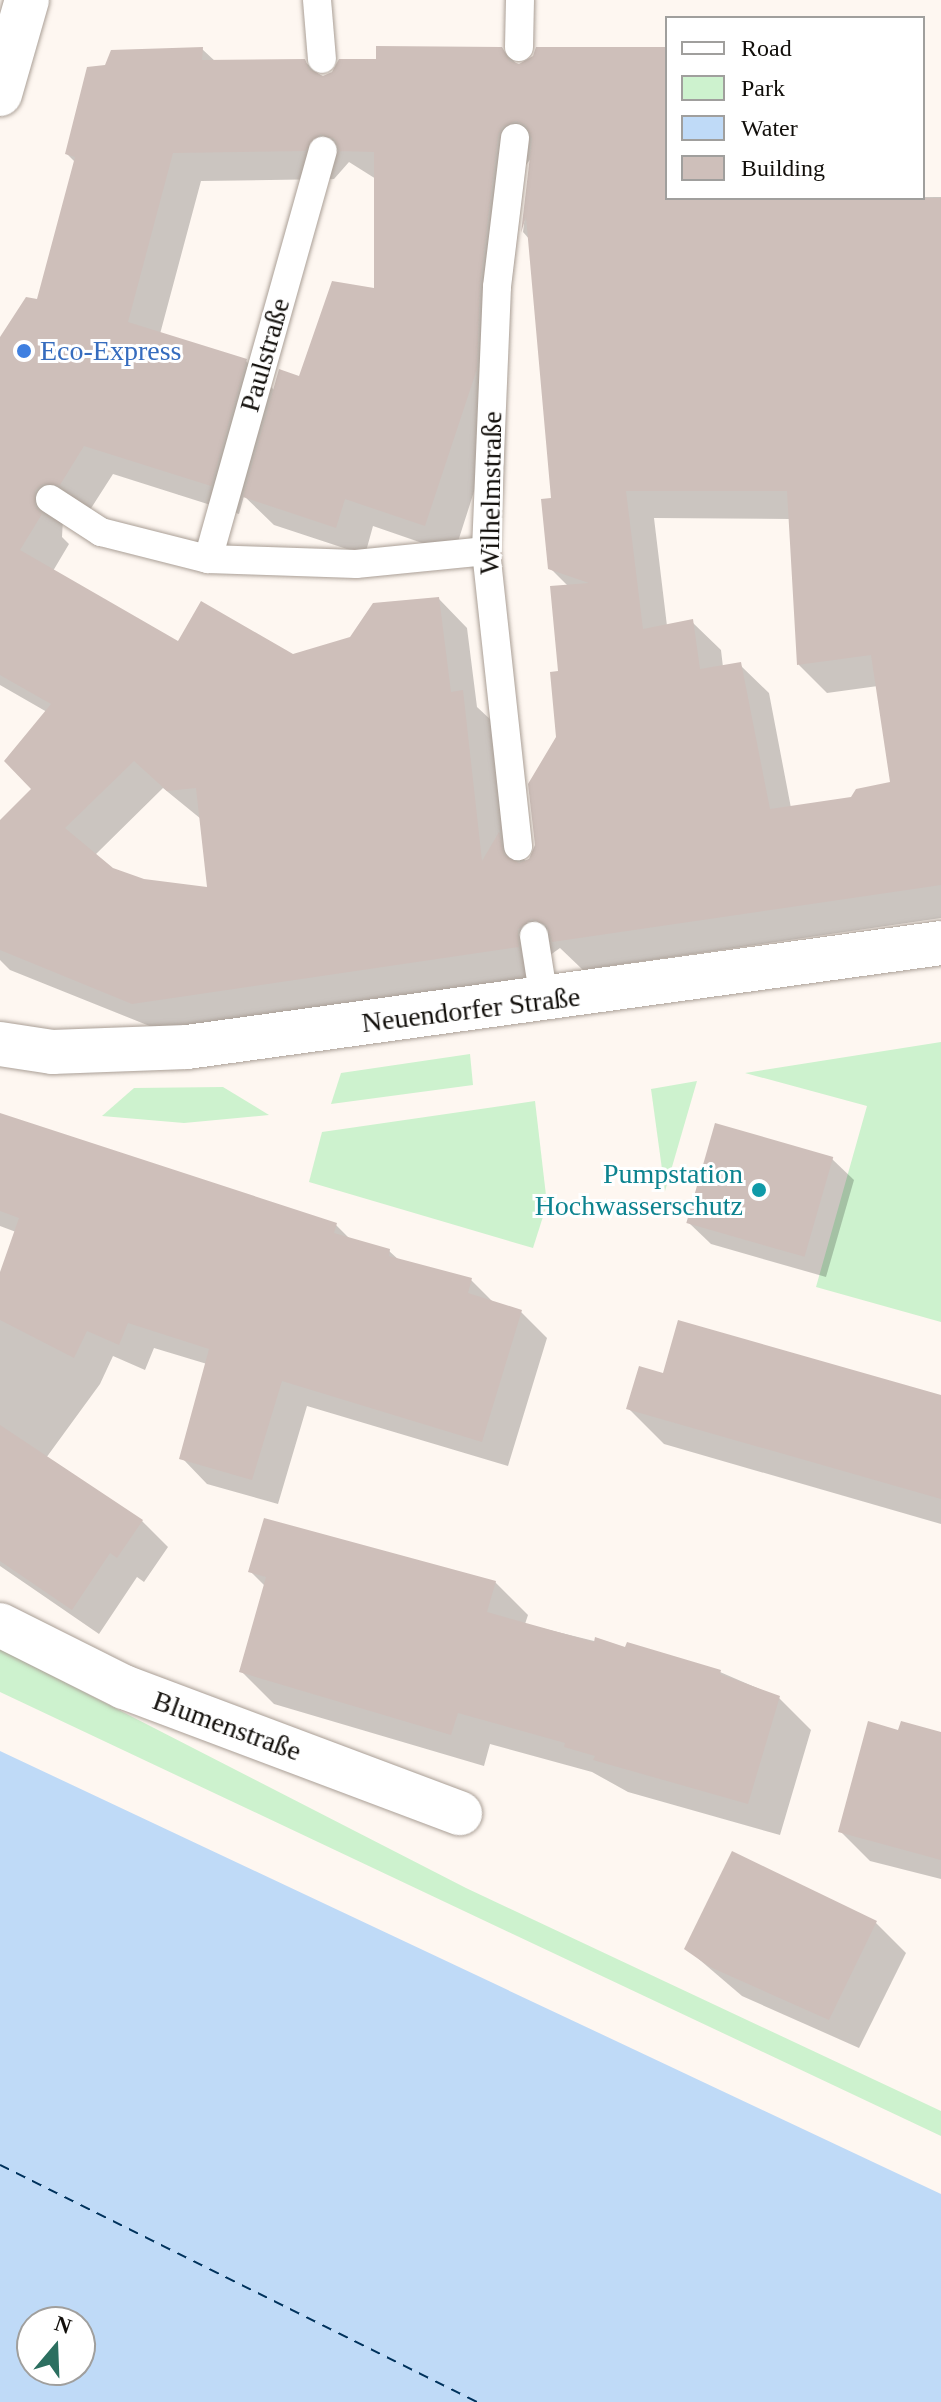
<!DOCTYPE html>
<meta charset="utf-8">
<style>
body{margin:0}
#map{position:relative;width:941px;height:2402px;overflow:hidden;background:#fef7f1;font-family:"Times New Roman",serif}
div>[style]{position:absolute}
.green>*{inset:0;background:#cdf2ce}
.water>*{inset:0;background:#bfdaf7}
.shadow>*{inset:0;background:#0003}
.ferry>*{height:2px;margin-top:-1px;transform-origin:0;background:repeating-linear-gradient(90deg,#00325c 0 10px,transparent 0 18px)}
.building>*{inset:0;background:#cebfba;transform-origin:0 0}
.roads{filter:drop-shadow(0 0 2px #aa9f96) drop-shadow(0 0 2px #aa9f96)}
.lane>*{height:28px;margin:-14px;padding:0 14px;transform-origin:14px;border-radius:14px;background:#fff}
.street>*{height:44px;margin:-22px;padding:0 22px;transform-origin:22px;border-radius:22px;background:#fff}
.secondary>*{height:44px;margin:-22px;padding:0 22px;transform-origin:22px;border-radius:22px;background:#fff}
.dots>*{width:22px;height:22px;translate:-50% -50%;box-sizing:border-box;border:4px solid #fff;border-radius:50%}
span{translate:-50% -50%;white-space:nowrap;text-align:center;line-height:1.15;-webkit-text-stroke:6px #fff;paint-order:stroke}
.shop-label{font-size:28px;color:#366cbe}
.left{translate:0 -50%;text-align:left}
.street-label{font-size:28px;color:#120f0b}
.culture-label{font-size:28px;color:#0d838f}
.right{translate:-100% -50%;text-align:right}
.legend{position:absolute;left:665px;top:16px;width:260px;height:184px;box-sizing:border-box;background:#fff;border:2px solid #a09f9d;margin:0;padding:10px 14px;list-style:none;font-size:24px;color:#120f0b}
.legend li{display:flex;align-items:center;gap:16px;height:40px}
.legend b{width:40px;border:2px solid #a09f9d}
.north{position:absolute;left:16px;top:2306px;width:80px;height:80px;box-sizing:border-box;background:#fff;border:2px solid #a09f9d;border-radius:50%;rotate:19deg;font-size:22px;font-weight:700;line-height:32px;text-align:center;color:#120f0b}
.north::after{content:'';display:block;margin:auto;width:28px;height:36px;background:#2c6f60;clip-path:polygon(50% 0,100% 100%,50% 72%,0 100%)}
</style>
<div id="map">
<div class="green">
<i style="clip-path:polygon(941px 1042px,941px 1322px,816px 1287px,867px 1106px,745px 1073px)"></i>
<i style="clip-path:polygon(470px 1054px,473px 1085px,331px 1104px,341px 1073px)"></i>
<i style="clip-path:polygon(697px 1081px,665px 1191px,651px 1089px)"></i>
<i style="clip-path:polygon(223px 1087px,269px 1115px,184px 1123px,102px 1116px,134px 1088px)"></i>
<i style="clip-path:polygon(535px 1101px,547px 1204px,533px 1248px,309px 1182px,322px 1132px)"></i>
<i style="clip-path:polygon(0 1649px,466px 1888px,941px 2111px,941px 2136px,0 1692px)"></i>
</div>
<div class="water">
<i style="clip-path:polygon(evenodd,0 1751px,941px 2194px,941px 2402px,0 2402px,0 1751px,32px 2322px,80px 2322px,80px 2370px,32px 2370px,32px 2322px)"></i>
</div>
<div class="shadow">
<i style="clip-path:polygon(evenodd,202px 49px,216px 62px,304px 61px,323px 78px,378px 61px,501px 49px,518px 65px,667px 50px,667px 198px,941px 197px,941px 918px,583px 970px,560px 948px,546px 958px,546px 975px,162px 1031px,10px 970px,0 960px,0 823px,34px 789px,47px 712px,0 685px,0 341px,39px 302px,75px 162px,67px 154px,202px 49px,532px 157px,523px 232px,530px 240px,553px 499px,550px 568px,569px 587px,558px 738px,535px 855px,526px 861px,504px 839px,491px 720px,477px 707px,467px 628px,439px 599px,351px 638px,293px 656px,178px 643px,53px 571px,69px 544px,62px 537px,63px 519px,88px 513px,113px 474px,239px 514px,244px 496px,274px 525px,365px 555px,373px 526px,454px 554px,504px 398px,508px 315px,526px 165px,532px 157px,202px 49px,349px 162px,376px 179px,376px 290px,300px 378px,275px 391px,246px 361px,160px 334px,201px 181px,334px 179px,349px 162px,202px 49px,654px 518px,790px 519px,799px 665px,827px 693px,878px 686px,892px 783px,852px 799px,791px 808px,769px 693px,740px 665px,723px 667px,721px 650px,692px 622px,667px 626px,654px 518px,202px 49px,163px 788px,201px 819px,209px 889px,143px 881px,112px 869px,95px 855px,163px 788px)"></i>
<i style="clip-path:polygon(0 1116px,336px 1225px,351px 1240px,389px 1251px,399px 1260px,471px 1280px,495px 1304px,521px 1312px,547px 1338px,508px 1466px,307px 1406px,278px 1504px,207px 1484px,182px 1458px,207px 1364px,154px 1348px,145px 1370px,113px 1356px,100px 1384px,46px 1458px,142px 1521px,168px 1547px,144px 1582px,137px 1577px,99px 1634px,0 1566px,0 1278px,16px 1232px,0 1226px)"></i>
<i style="clip-path:polygon(831px 1158px,854px 1180px,826px 1277px,711px 1244px,688px 1222px)"></i>
<i style="clip-path:polygon(665px 1376px,941px 1397px,941px 1524px,664px 1444px,628px 1408px)"></i>
<i style="clip-path:polygon(250px 1571px,495px 1582px,528px 1615px,525px 1624px,720px 1672px,778px 1697px,811px 1730px,780px 1835px,628px 1792px,592px 1772px,490px 1744px,484px 1766px,274px 1704px,241px 1671px,265px 1586px)"></i>
<i style="clip-path:polygon(899px 1732px,941px 1734px,941px 1879px,870px 1861px,840px 1831px)"></i>
<i style="clip-path:polygon(876px 1923px,906px 1953px,859px 2048px,742px 1996px,687px 1949px)"></i>
</div>
<div class="ferry">
<i style="left:0;top:2165px;width:533px;rotate:26.42deg"></i>
</div>
<div class="building">
<i style="clip-path:polygon(evenodd,376px 46px,502px 47px,510px 61px,519px 64px,533px 56px,536px 47px,667px 47px,667px 198px,941px 198px,941px 885px,552px 942px,547px 925px,532px 919px,518px 929px,519px 947px,132px 1004px,0 950px,0 820px,31px 789px,4px 761px,51px 704px,0 675px,0 337px,26px 297px,37px 299px,75px 157px,65px 154px,87px 67px,105px 65px,111px 50px,203px 47px,202px 60px,305px 59px,309px 69px,323px 76px,332px 72px,339px 59px,376px 59px,376px 46px,516px 121px,526px 125px,532px 139px,521px 233px,526px 217px,551px 498px,541px 499px,548px 569px,589px 583px,550px 586px,558px 671px,550px 672px,556px 737px,528px 784px,535px 845px,529px 859px,519px 863px,504px 855px,499px 832px,482px 861px,463px 690px,451px 692px,439px 597px,373px 603px,350px 637px,293px 654px,201px 601px,178px 641px,20px 550px,42px 514px,35px 506px,35px 490px,43px 484px,60px 485px,84px 446px,211px 486px,247px 359px,128px 322px,173px 153px,305px 151px,320px 134px,335px 139px,340px 151px,374px 152px,374px 288px,332px 281px,299px 376px,279px 369px,243px 497px,336px 528px,345px 499px,425px 526px,477px 369px,480px 285px,498px 136px,502px 127px,516px 121px,376px 46px,626px 491px,787px 491px,797px 665px,871px 655px,890px 782px,856px 789px,851px 797px,770px 809px,741px 662px,700px 669px,693px 619px,643px 629px,626px 491px,376px 46px,134px 761px,167px 791px,196px 788px,207px 887px,144px 879px,113px 868px,65px 828px,134px 761px)"></i>
<i style="clip-path:polygon(0 1113px,337px 1223px,334px 1233px,390px 1249px,389px 1256px,472px 1278px,468px 1293px,522px 1310px,482px 1442px,282px 1381px,252px 1480px,179px 1459px,209px 1349px,128px 1323px,119px 1345px,87px 1331px,74px 1358px,0 1320px,0 1272px,19px 1218px,0 1211px)"></i>
<i style="left:715px;top:1123px;width:123px;height:104px;rotate:16deg"></i>
<i style="clip-path:polygon(678px 1320px,941px 1395px,941px 1499px,626px 1409px,639px 1366px,663px 1373px)"></i>
<i style="clip-path:polygon(0 1425px,143px 1520px,117px 1558px,110px 1553px,72px 1610px,0 1561px)"></i>
<i style="clip-path:polygon(264px 1518px,496px 1581px,487px 1612px,594px 1642px,595px 1637px,625px 1647px,627px 1642px,721px 1670px,720px 1674px,780px 1696px,748px 1804px,593px 1760px,595px 1756px,564px 1747px,565px 1743px,458px 1713px,451px 1735px,239px 1672px,266px 1577px,248px 1572px)"></i>
<i style="clip-path:polygon(868px 1721px,898px 1730px,901px 1721px,941px 1732px,941px 1860px,838px 1832px)"></i>
<i style="clip-path:polygon(732px 1851px,877px 1921px,829px 2020px,710px 1967px,684px 1949px)"></i>
</div>
<div class="roads">
<div class="lane">
<i style="left:317px;top:0;width:59px;rotate:85.2deg"></i>
<i style="left:519px;top:47px;width:47px;rotate:-88.8deg"></i>
<i style="left:515px;top:138px;width:150px;rotate:96.9deg"></i>
<i style="left:497px;top:287px;width:264px;rotate:92.4deg"></i>
<i style="left:486px;top:551px;width:297px;rotate:83.8deg"></i>
<i style="left:50px;top:499px;width:61px;rotate:32.9deg"></i>
<i style="left:101px;top:532px;width:110px;rotate:14.2deg"></i>
<i style="left:208px;top:559px;width:148px;rotate:1.9deg"></i>
<i style="left:356px;top:564px;width:131px;rotate:-5.7deg"></i>
<i style="left:208px;top:559px;width:424px;rotate:-74.3deg"></i>
<i style="left:534px;top:936px;width:64px;rotate:81deg"></i>
</div>
<div class="street">
<i style="left:0;top:1044px;width:53px;rotate:8.7deg"></i>
<i style="left:52px;top:1052px;width:135px;rotate:-2.1deg"></i>
<i style="left:187px;top:1047px;width:761px;rotate:-7.85deg"></i>
<i style="left:0;top:1625px;width:139px;rotate:26.6deg"></i>
<i style="left:124px;top:1687px;width:359px;rotate:20.6deg"></i>
</div>
<div class="secondary">
<i style="left:0;top:94px;width:98px;rotate:-74deg"></i>
</div>
</div>
<div class="dots">
<i style="left:24px;top:351px;background:#3f7fe0"></i>
<i style="left:759px;top:1190px;background:#0f9aa8"></i>
</div>
<div class="shop-label">
<span class="left" style="left:40px;top:351px">Eco-Express</span>
</div>
<div class="street-label">
<span style="left:265px;top:355px;rotate:-74deg">Paulstraße</span>
<span style="left:491px;top:493px;rotate:-89deg">Wilhelmstraße</span>
<span style="left:471px;top:1010px;rotate:-7deg">Neuendorfer Straße</span>
<span style="left:227px;top:1726px;rotate:20deg">Blumenstraße</span>
</div>
<div class="culture-label">
<span class="right" style="left:743px;top:1190px">Pumpstation<br>Hochwasserschutz</span>
</div>
<ul class="legend">
<li><b style="height:10px;background:#fff"></b>Road</li>
<li><b style="height:22px;background:#cdf2ce"></b>Park</li>
<li><b style="height:22px;background:#bfdaf7"></b>Water</li>
<li><b style="height:22px;background:#cebfba"></b>Building</li>
</ul>
<div class="north">N</div>
</div>
